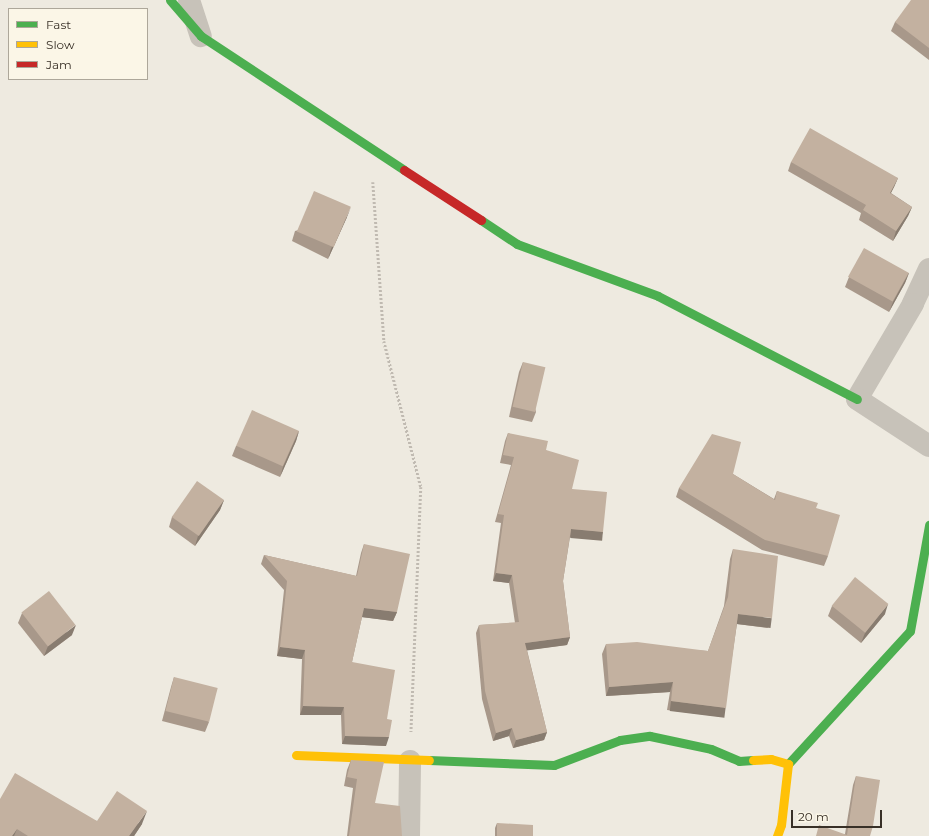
<!DOCTYPE html>
<style>
body{margin:0}
#map{position:relative;width:929px;height:836px;overflow:hidden;background:#eeeae0;font-family:Montserrat,sans-serif}
div>[style]{position:absolute}
.path>*{height:2.5px;margin-top:-1.25px;transform-origin:0;background:repeating-linear-gradient(90deg,#c0bab1 0 2px,transparent 0 4px)}
.street>*{height:22px;margin:-11px;padding:0 11px;transform-origin:11px;border-radius:11px;background:#c7c2b9}
.fast>*{height:9px;margin:-4.5px;padding:0 4.5px;transform-origin:4.5px;border-radius:4.5px;background:#4caf50}
.slow>*{height:9px;margin:-4.5px;padding:0 4.5px;transform-origin:4.5px;border-radius:4.5px;background:#ffc107}
.jam>*{height:9px;margin:-4.5px;padding:0 4.5px;transform-origin:4.5px;border-radius:4.5px;background:#c62828}
.wall>*{inset:0;background:#a8988a}
.shaded-wall>*{inset:0;background:#887c70;transform-origin:0 0}
.building>*{inset:0;background:#c3b1a0;transform-origin:0 0}
span{translate:-50% -50%;white-space:nowrap;text-align:center;line-height:1.15;-webkit-text-stroke:4px #fbf6e7;paint-order:stroke}
.legend{position:absolute;left:8px;top:8px;width:140px;height:72px;box-sizing:border-box;background:#fbf6e7;border:1px solid #ada79a;margin:0;padding:5px 7px;list-style:none;font-size:12px;color:#383027}
.legend li{display:flex;align-items:center;gap:8px;height:20px}
.legend b{width:20px;border:1px solid #ada79a}
.scale{position:absolute;left:791px;top:810px;width:91px;height:18px;box-sizing:border-box;border:2px solid #383027;border-top:0;padding-left:5px;font-size:12px;line-height:14px;white-space:nowrap;color:#383027;-webkit-text-stroke:3px #fbf6e7;paint-order:stroke}
</style>
<div id="map">
<div class="path">
<i style="left:373px;top:182px;width:159px;rotate:86deg"></i>
<i style="left:384px;top:341px;width:151px;rotate:75.8deg"></i>
<i style="left:421px;top:487px;width:245px;rotate:92.3deg"></i>
</div>
<div class="street">
<i style="left:189px;top:0;width:38px;rotate:72deg"></i>
<i style="left:929px;top:269px;width:38px;rotate:115deg"></i>
<i style="left:913px;top:304px;width:110px;rotate:120.5deg"></i>
<i style="left:857px;top:399px;width:86px;rotate:33.1deg"></i>
<i style="left:409px;top:836px;width:75px;rotate:-89.2deg"></i>
</div>
<div class="fast">
<i style="left:170px;top:0;width:48px;rotate:49.3deg"></i>
<i style="left:201px;top:36px;width:243px;rotate:33.4deg"></i>
<i style="left:481px;top:220px;width:43px;rotate:33.7deg"></i>
<i style="left:517px;top:244px;width:150px;rotate:20.2deg"></i>
<i style="left:658px;top:296px;width:224px;rotate:27.4deg"></i>
<i style="left:429px;top:760px;width:125px;rotate:2.3deg"></i>
<i style="left:554px;top:765px;width:71px;rotate:-20.7deg"></i>
<i style="left:620px;top:740px;width:30px;rotate:-8deg"></i>
<i style="left:650px;top:736px;width:62px;rotate:12deg"></i>
<i style="left:711px;top:749px;width:30px;rotate:23deg"></i>
<i style="left:739px;top:761px;width:14px;rotate:-4deg"></i>
<i style="left:788px;top:764px;width:180px;rotate:-47.5deg"></i>
<i style="left:910px;top:631px;width:108px;rotate:-79.8deg"></i>
</div>
<div class="slow">
<i style="left:296px;top:755px;width:133px;rotate:2.2deg"></i>
<i style="left:753px;top:760px;width:18px;rotate:-3deg"></i>
<i style="left:771px;top:759px;width:18px;rotate:16deg"></i>
<i style="left:788px;top:764px;width:61px;rotate:96.5deg"></i>
<i style="left:781px;top:825px;width:12px;rotate:110deg"></i>
</div>
<div class="jam">
<i style="left:404px;top:170px;width:92px;rotate:33deg"></i>
</div>
<div class="wall">
<i style="clip-path:polygon(929px 0,929px 60px,891px 31px,895px 22px)"></i>
<i style="clip-path:polygon(791px 162px,898px 178px,894px 187px,891px 193px,912px 207px,908px 216px,893px 241px,859px 220px,861px 213px,788px 171px)"></i>
<i style="clip-path:polygon(347px 217px,328px 259px,292px 241px,295px 231px)"></i>
<i style="clip-path:polygon(909px 273px,905px 283px,889px 312px,845px 287px,849px 277px)"></i>
<i style="clip-path:polygon(523px 362px,536px 412px,532px 422px,509px 417px,519px 372px)"></i>
<i style="clip-path:polygon(299px 431px,296px 441px,280px 477px,232px 456px,236px 446px)"></i>
<i style="clip-path:polygon(508px 433px,546px 450px,572px 489px,603px 532px,600px 540px,570px 537px,563px 581px,570px 637px,567px 645px,527px 650px,547px 732px,544px 740px,513px 748px,509px 736px,493px 741px,482px 699px,476px 633px,479px 625px,515px 623px,509px 583px,493px 581px,501px 523px,495px 522px,511px 465px,500px 463px,505px 441px)"></i>
<i style="clip-path:polygon(733px 474px,774px 499px,777px 491px,816px 508px,828px 556px,824px 566px,762px 550px,676px 497px,679px 488px)"></i>
<i style="clip-path:polygon(224px 500px,220px 510px,195px 546px,169px 527px,172px 517px)"></i>
<i style="clip-path:polygon(364px 544px,397px 612px,393px 621px,362px 617px,352px 662px,387px 719px,386px 746px,342px 744px,341px 715px,300px 715px,302px 659px,277px 656px,284px 590px,261px 564px,264px 555px,356px 576px,361px 553px)"></i>
<i style="clip-path:polygon(733px 549px,768px 628px,737px 624px,723px 717px,667px 710px,670px 692px,606px 696px,602px 654px,606px 644px,708px 651px,724px 606px,730px 559px)"></i>
<i style="clip-path:polygon(832px 606px,885px 614px,861px 643px,828px 616px)"></i>
<i style="clip-path:polygon(22px 613px,72px 635px,44px 656px,18px 623px)"></i>
<i style="clip-path:polygon(174px 677px,209px 722px,205px 732px,162px 721px,171px 687px)"></i>
<i style="clip-path:polygon(351px 760px,375px 803px,402px 836px,347px 836px,353px 788px,344px 786px,347px 770px)"></i>
<i style="clip-path:polygon(856px 776px,870px 836px,816px 836px,845px 834px,853px 785px)"></i>
<i style="clip-path:polygon(0 799px,97px 821px,142px 824px,134px 836px,0 836px)"></i>
<i style="clip-path:polygon(497px 823px,533px 836px,495px 836px,495px 828px)"></i>
</div>
<div class="shaded-wall">
<i style="clip-path:polygon(898px 178px,894px 187px,886px 202px,890px 193px)"></i>
<i style="clip-path:polygon(351px 207px,347px 217px,328px 259px,331px 249px)"></i>
<i style="clip-path:polygon(912px 207px,908px 216px,893px 241px,896px 231px)"></i>
<i style="clip-path:polygon(909px 273px,905px 283px,889px 312px,893px 302px)"></i>
<i style="clip-path:polygon(299px 431px,296px 441px,280px 477px,283px 467px)"></i>
<i style="clip-path:polygon(224px 500px,220px 510px,195px 546px,198px 536px)"></i>
<i style="left:571px;top:529px;width:32px;height:9px;rotate:5deg"></i>
<i style="clip-path:polygon(496px 573px,512px 575px,509px 583px,493px 581px)"></i>
<i style="clip-path:polygon(888px 604px,885px 614px,861px 643px,865px 633px)"></i>
<i style="clip-path:polygon(364px 608px,397px 612px,393px 621px,361px 617px)"></i>
<i style="left:738px;top:614px;width:34px;height:10px;rotate:7deg"></i>
<i style="clip-path:polygon(76px 625px,72px 635px,44px 656px,48px 646px)"></i>
<i style="clip-path:polygon(570px 637px,567px 645px,523px 651px,525px 643px)"></i>
<i style="clip-path:polygon(280px 647px,305px 650px,302px 659px,277px 656px)"></i>
<i style="clip-path:polygon(673px 682px,670px 692px,606px 696px,609px 687px)"></i>
<i style="left:671px;top:701px;width:55px;height:10px;rotate:7deg"></i>
<i style="clip-path:polygon(303px 706px,344px 707px,341px 715px,300px 715px)"></i>
<i style="clip-path:polygon(512px 728px,509px 736px,493px 741px,496px 733px)"></i>
<i style="clip-path:polygon(547px 732px,544px 740px,513px 748px,516px 740px)"></i>
<i style="clip-path:polygon(345px 736px,389px 737px,386px 746px,342px 744px)"></i>
<i style="clip-path:polygon(147px 811px,142px 824px,134px 836px,129px 836px)"></i>
<i style="clip-path:polygon(17px 829px,14px 836px,12px 836px)"></i>
</div>
<div class="building">
<i style="clip-path:polygon(911px 0,929px 0,929px 48px,895px 22px)"></i>
<i style="clip-path:polygon(810px 128px,898px 178px,890px 193px,912px 207px,896px 231px,863px 210px,866px 205px,791px 162px)"></i>
<i style="left:314px;top:191px;width:40px;height:44px;rotate:23deg"></i>
<i style="left:864px;top:248px;width:51px;height:33px;rotate:29deg"></i>
<i style="left:523px;top:362px;width:23px;height:46px;rotate:13deg"></i>
<i style="left:252px;top:410px;width:51px;height:39px;rotate:24deg"></i>
<i style="clip-path:polygon(508px 433px,548px 441px,546px 450px,579px 460px,572px 489px,607px 492px,603px 532px,571px 529px,563px 581px,570px 637px,525px 643px,547px 732px,516px 740px,512px 728px,496px 733px,485px 691px,479px 625px,519px 622px,512px 575px,496px 573px,504px 515px,498px 514px,514px 457px,503px 455px)"></i>
<i style="clip-path:polygon(712px 434px,741px 442px,733px 474px,775px 500px,777px 491px,818px 503px,816px 508px,840px 515px,828px 556px,765px 540px,679px 488px)"></i>
<i style="left:197px;top:481px;width:33px;height:44px;rotate:35deg"></i>
<i style="clip-path:polygon(364px 544px,410px 554px,397px 612px,364px 608px,352px 662px,395px 670px,387px 719px,392px 720px,389px 737px,345px 736px,344px 707px,303px 706px,305px 650px,280px 647px,287px 581px,264px 555px,357px 576px)"></i>
<i style="clip-path:polygon(733px 549px,778px 556px,772px 618px,738px 614px,726px 708px,671px 701px,673px 682px,609px 687px,606px 644px,637px 642px,708px 651px,728px 597px)"></i>
<i style="left:855px;top:577px;width:43px;height:37px;rotate:39deg"></i>
<i style="left:49px;top:591px;width:43px;height:35px;rotate:52deg"></i>
<i style="left:174px;top:677px;width:45px;height:35px;rotate:14deg"></i>
<i style="clip-path:polygon(351px 760px,384px 762px,375px 803px,400px 806px,402px 836px,349px 836px,357px 779px,347px 777px)"></i>
<i style="clip-path:polygon(15px 773px,97px 821px,117px 791px,147px 811px,129px 836px,28px 836px,17px 829px,12px 836px,0 836px,0 799px)"></i>
<i style="clip-path:polygon(856px 776px,880px 780px,873px 826px,870px 836px,816px 836px,819px 825px,847px 835px)"></i>
<i style="clip-path:polygon(497px 823px,533px 825px,533px 836px,497px 836px)"></i>
</div>
<ul class="legend">
<li><b style="height:5px;background:#4caf50"></b>Fast</li>
<li><b style="height:5px;background:#ffc107"></b>Slow</li>
<li><b style="height:5px;background:#c62828"></b>Jam</li>
</ul>
<div class="scale">20 m</div>
</div>
